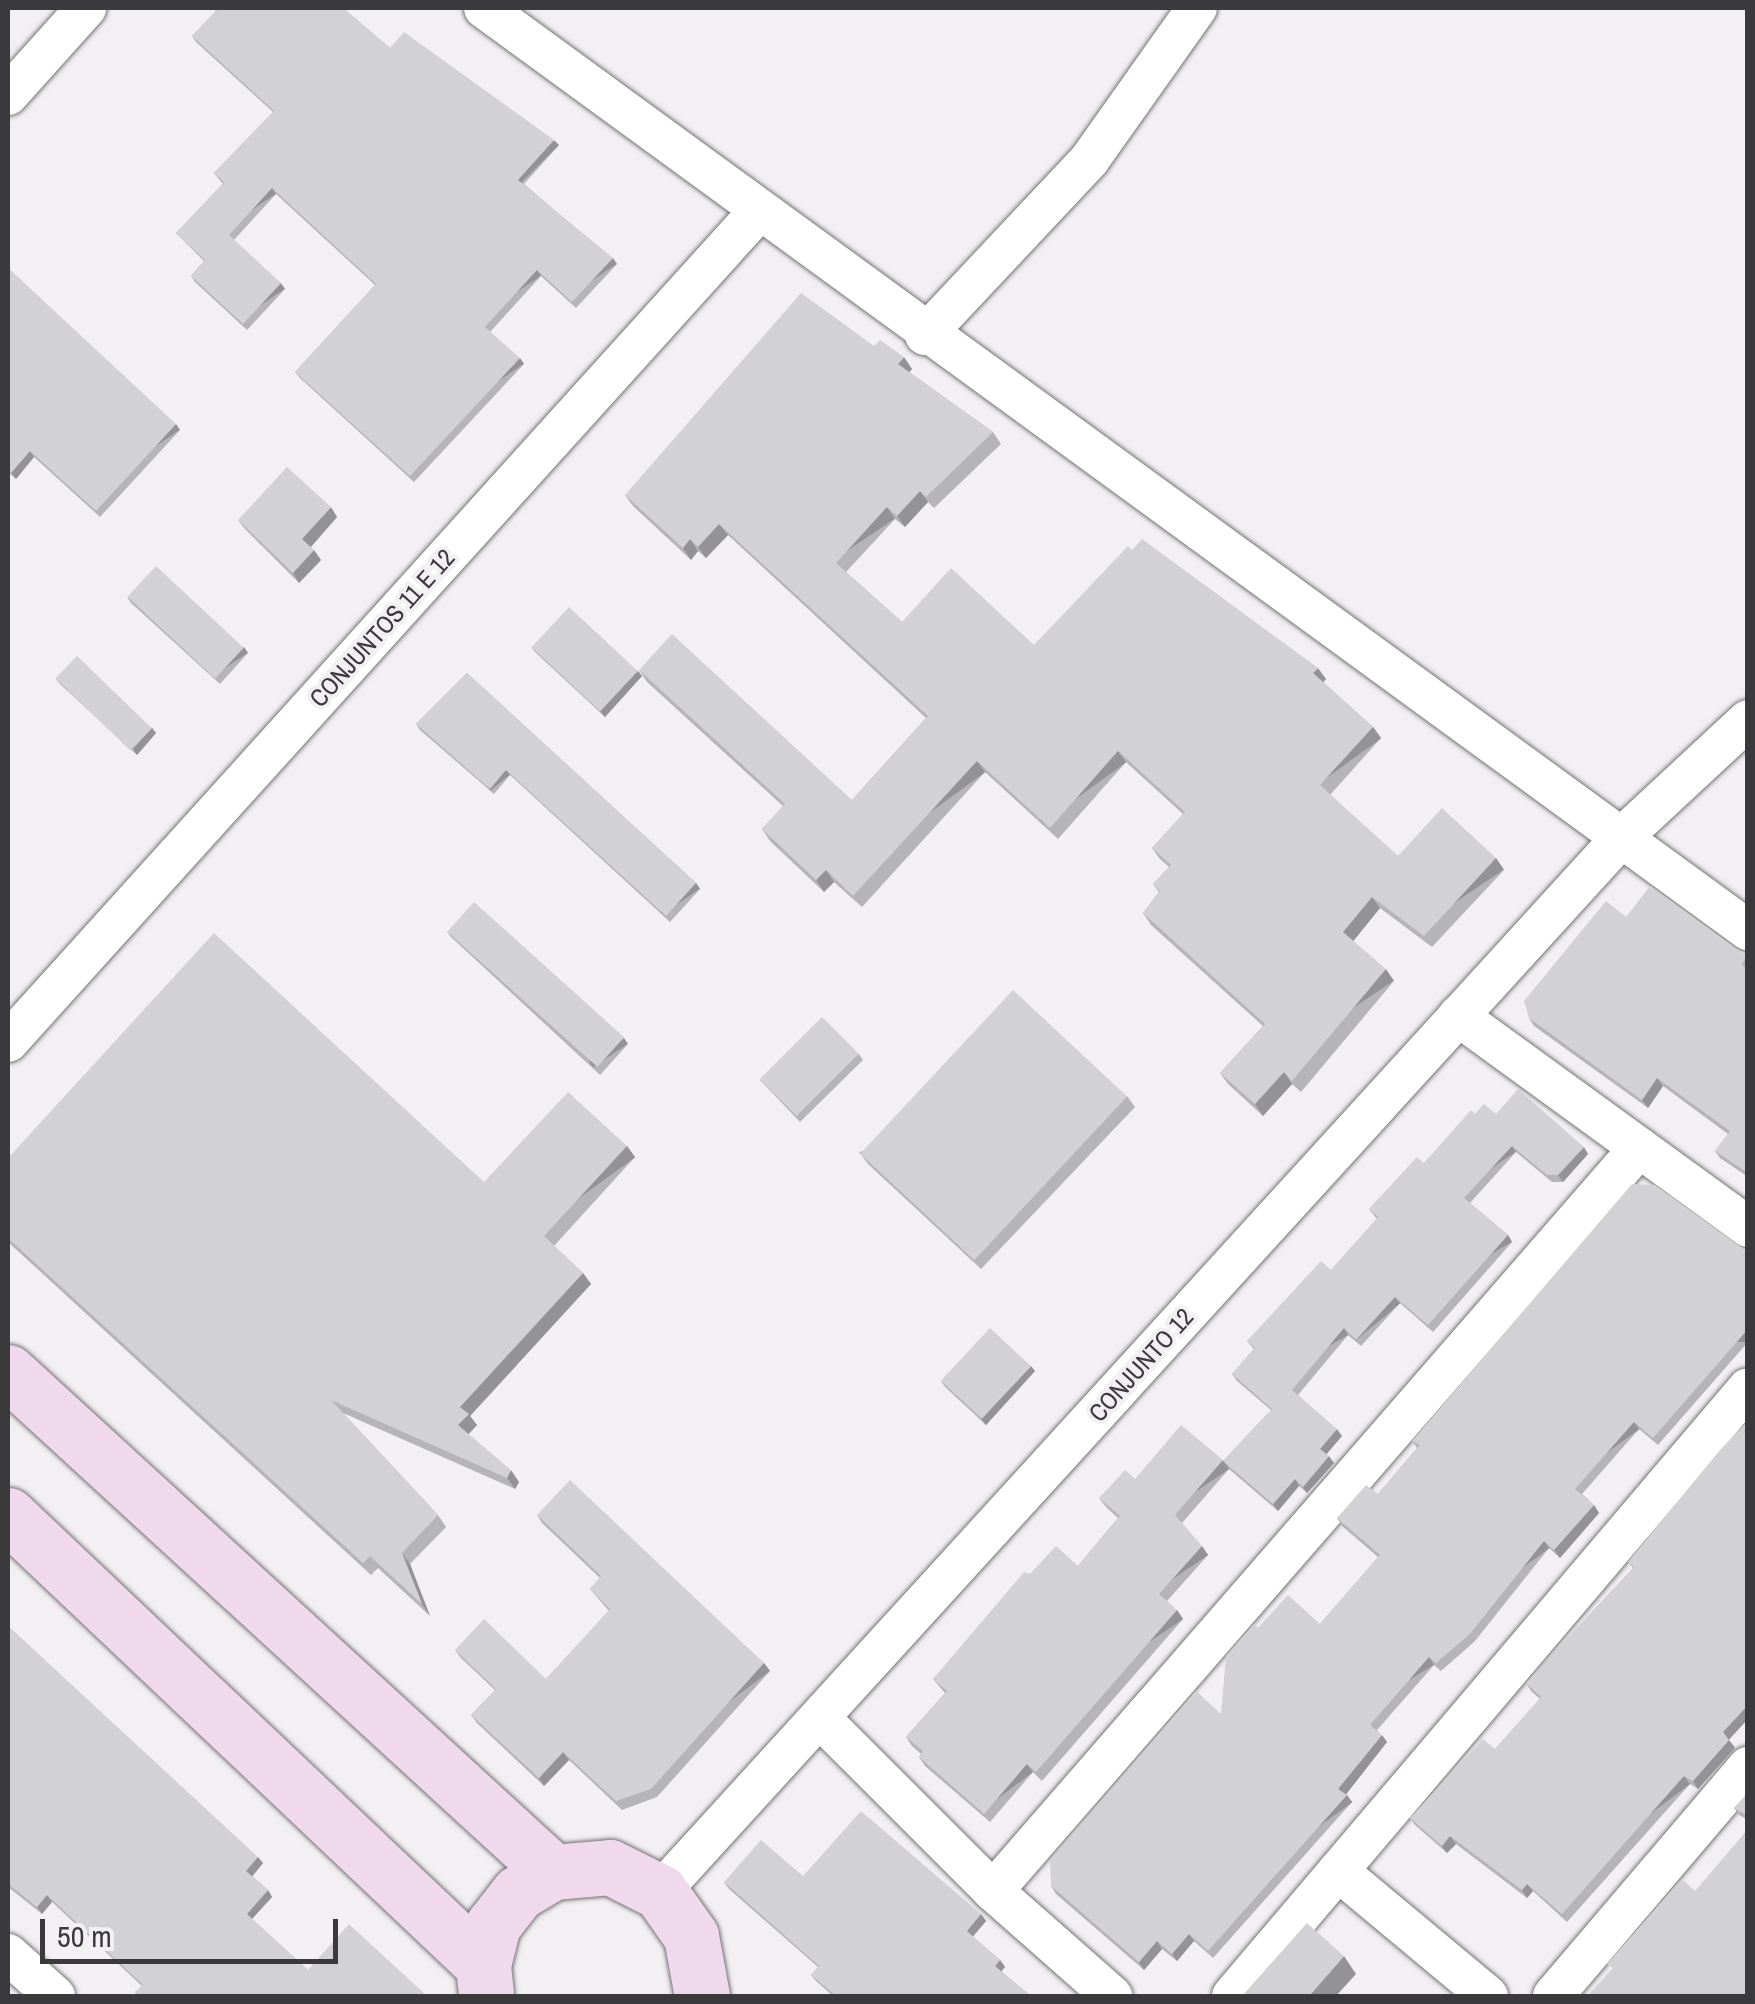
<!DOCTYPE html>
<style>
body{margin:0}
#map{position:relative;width:1755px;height:2004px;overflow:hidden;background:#f2f0f3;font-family:"Archivo Narrow",sans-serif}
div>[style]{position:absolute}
.roads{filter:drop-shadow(0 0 2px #757376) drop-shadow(0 0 2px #757376)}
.street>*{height:40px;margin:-20px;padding:0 20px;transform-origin:20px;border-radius:20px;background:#fff}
.secondary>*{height:55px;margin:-27.5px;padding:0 27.5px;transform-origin:27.5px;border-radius:27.5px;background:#f0d8ed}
.wall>*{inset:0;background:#b5b5b7}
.shaded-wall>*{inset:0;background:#939395;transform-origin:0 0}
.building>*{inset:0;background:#d2d2d5;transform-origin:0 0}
span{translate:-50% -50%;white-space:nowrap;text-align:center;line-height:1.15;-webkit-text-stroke:8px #f2f0f3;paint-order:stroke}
.street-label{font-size:25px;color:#3a393b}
.frame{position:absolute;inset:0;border:10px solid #3a393b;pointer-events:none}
.scale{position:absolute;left:40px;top:1919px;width:298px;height:45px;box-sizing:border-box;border:5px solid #3a393b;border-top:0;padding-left:12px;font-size:30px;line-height:35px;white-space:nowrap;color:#3a393b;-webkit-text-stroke:8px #f2f0f3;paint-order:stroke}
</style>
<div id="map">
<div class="roads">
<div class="street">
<i style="left:484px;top:8px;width:1565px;rotate:36.11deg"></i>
<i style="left:8px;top:95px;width:117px;rotate:-48.1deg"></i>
<i style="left:925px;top:335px;width:241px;rotate:-46.8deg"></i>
<i style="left:1090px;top:159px;width:185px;rotate:-54.7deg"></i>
<i style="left:1458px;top:1016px;width:359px;rotate:36deg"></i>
<i style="left:8px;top:1042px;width:1117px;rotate:-47.9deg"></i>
<i style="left:820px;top:1718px;width:245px;rotate:45deg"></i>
<i style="left:993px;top:1891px;width:159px;rotate:41.4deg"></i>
<i style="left:1338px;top:1871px;width:195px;rotate:39.8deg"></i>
<i style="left:993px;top:1891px;width:985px;rotate:-48.99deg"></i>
<i style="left:660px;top:1892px;width:1426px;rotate:-47.64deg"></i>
<i style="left:1621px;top:838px;width:173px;rotate:-42.9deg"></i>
<i style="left:8px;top:1954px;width:63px;rotate:41.8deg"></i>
<i style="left:1232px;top:1996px;width:797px;rotate:-49.68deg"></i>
<i style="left:1553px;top:1996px;width:301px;rotate:-49.6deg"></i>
</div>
<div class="secondary">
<i style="left:8px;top:1372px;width:740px;rotate:42.53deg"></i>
<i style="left:8px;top:1515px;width:654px;rotate:43.45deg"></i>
<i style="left:486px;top:1994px;width:29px;rotate:-96deg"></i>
<i style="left:483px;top:1965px;width:41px;rotate:-76deg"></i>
<i style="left:493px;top:1925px;width:41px;rotate:-52deg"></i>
<i style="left:518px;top:1893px;width:41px;rotate:-31deg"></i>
<i style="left:553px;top:1872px;width:57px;rotate:-5deg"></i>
<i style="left:610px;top:1867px;width:56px;rotate:26.6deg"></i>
<i style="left:660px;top:1892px;width:54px;rotate:54.8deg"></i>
<i style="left:691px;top:1936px;width:61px;rotate:79.6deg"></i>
</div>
</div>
<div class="wall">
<i style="clip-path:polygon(212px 8px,343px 8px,390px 48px,559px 145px,524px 184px,617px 264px,576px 308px,541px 276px,490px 332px,524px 364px,414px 482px,300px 378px,295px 372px,375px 285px,276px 194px,234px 240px,285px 289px,247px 330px,195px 282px,191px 276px,204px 261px,176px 233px,223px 184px,214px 173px,273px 112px,196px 42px,192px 36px,216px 11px)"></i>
<i style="clip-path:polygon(8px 268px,180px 430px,100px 517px,34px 457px,16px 479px,8px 472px)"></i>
<i style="clip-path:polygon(874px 346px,912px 369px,909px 372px,993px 432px,1001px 444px,934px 508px,928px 502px,905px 527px,895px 519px,846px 572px,902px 622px,1034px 645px,1132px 550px,1326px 679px,1323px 682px,1373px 727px,1381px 738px,1330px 795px,1398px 856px,1496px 858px,1504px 870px,1432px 947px,1380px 908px,1353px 941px,1394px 981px,1301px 1092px,1292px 1084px,1263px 1116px,1228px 1084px,1220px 1073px,1263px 1026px,1151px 925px,1143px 913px,1159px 892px,1153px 884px,1169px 867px,1160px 859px,1152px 848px,1183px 814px,1126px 762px,1058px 839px,985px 772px,862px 907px,834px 882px,824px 892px,770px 841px,762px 829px,783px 806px,647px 682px,639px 670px,852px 800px,926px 718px,728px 535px,706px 558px,698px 551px,691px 560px,633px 506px,625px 495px)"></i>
<i style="clip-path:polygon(337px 517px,311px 547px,321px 560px,299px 583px,245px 529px,238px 520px)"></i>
<i style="clip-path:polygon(127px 597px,248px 653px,220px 684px,131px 603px)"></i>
<i style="clip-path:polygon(532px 648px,638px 671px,642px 676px,605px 717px,536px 653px)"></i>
<i style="clip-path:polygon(467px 673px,696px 883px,700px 889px,670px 922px,510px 775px,494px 794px,420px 730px,416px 724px)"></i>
<i style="clip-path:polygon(56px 679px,152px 728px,156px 733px,137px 755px,60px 684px)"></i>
<i style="clip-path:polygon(1626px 917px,1748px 958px,1748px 1177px,1720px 1158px,1715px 1151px,1728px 1134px,1663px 1086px,1648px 1108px,1534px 1026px,1529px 1018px)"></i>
<i style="clip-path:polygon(447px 932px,628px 1044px,600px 1075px,451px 937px)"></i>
<i style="clip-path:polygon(859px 1054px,863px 1060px,800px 1122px,760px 1080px)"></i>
<i style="clip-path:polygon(1127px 1096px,1135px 1107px,981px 1269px,868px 1164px,859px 1152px)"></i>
<i style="clip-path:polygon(1475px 1114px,1496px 1114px,1588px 1154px,1563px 1182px,1552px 1182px,1516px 1152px,1470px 1203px,1508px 1235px,1512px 1242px,1433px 1332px,1400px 1303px,1361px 1346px,1348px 1335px,1298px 1395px,1342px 1436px,1326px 1454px,1334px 1463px,1307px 1493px,1299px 1486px,1278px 1511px,1229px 1469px,1182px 1523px,1208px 1555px,1167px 1601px,1183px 1619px,1042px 1781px,1033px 1772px,990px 1822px,925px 1766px,919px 1757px,921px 1754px,912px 1746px,906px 1737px,945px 1693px,933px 1679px,1030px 1574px,1078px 1566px,1118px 1518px,1106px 1507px,1099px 1498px,1135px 1479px,1223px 1461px,1271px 1410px,1237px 1381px,1232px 1374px,1254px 1349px,1247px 1341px,1331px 1270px,1377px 1219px,1369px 1209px,1424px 1163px)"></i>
<i style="clip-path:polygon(627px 1146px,635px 1157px,554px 1246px,583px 1273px,591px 1284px,470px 1416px,477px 1425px,468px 1434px,519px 1482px,515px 1489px,343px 1413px,438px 1515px,446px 1527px,410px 1564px,430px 1616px,378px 1568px,371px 1575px,8px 1242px,8px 1158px,484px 1182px)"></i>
<i style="clip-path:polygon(1748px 1252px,1748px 1342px,1658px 1445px,1639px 1429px,1582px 1494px,1594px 1505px,1599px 1513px,1560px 1558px,1549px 1548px,1475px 1641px,1441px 1671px,1434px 1665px,1377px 1730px,1387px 1742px,1346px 1794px,1352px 1802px,1213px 1958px,1194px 1941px,1177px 1961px,1162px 1949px,1144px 1970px,1056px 1894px,1051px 1886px,1221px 1714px,1258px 1628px,1320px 1624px,1378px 1557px,1342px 1526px,1337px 1518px,1378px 1494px,1417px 1448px,1412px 1441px)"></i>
<i style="clip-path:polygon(1035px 1371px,986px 1425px,945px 1387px,941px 1381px)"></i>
<i style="clip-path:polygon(1748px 1421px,1748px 1719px,1729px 1740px,1735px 1748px,1698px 1789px,1690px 1784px,1567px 1922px,1533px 1891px,1527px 1898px,1456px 1844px,1447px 1853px,1415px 1825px,1410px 1818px,1495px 1749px,1540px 1699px,1531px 1691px,1526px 1683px,1633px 1568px,1628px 1562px)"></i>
<i style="clip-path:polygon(537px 1515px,764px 1663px,770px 1671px,657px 1797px,622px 1810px,569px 1760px,544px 1786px,477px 1723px,471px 1715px,495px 1690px,461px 1658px,455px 1650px,546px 1679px,609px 1611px,590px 1589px,600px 1578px,542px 1523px)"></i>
<i style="clip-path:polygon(8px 1626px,263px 1863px,252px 1876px,268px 1890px,272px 1897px,252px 1919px,308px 1970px,427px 1996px,138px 1996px,135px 1992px,142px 1986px,52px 1902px,42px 1914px,8px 1887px)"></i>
<i style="clip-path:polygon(1748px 1793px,1748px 1820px,1739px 1815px,1734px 1808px)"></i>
<i style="clip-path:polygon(803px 1876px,981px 1914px,986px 1921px,973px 1937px,1000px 1960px,1005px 1967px,1001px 1971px,1031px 1996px,833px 1996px,816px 1981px,811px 1975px,818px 1967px,729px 1889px,724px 1882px)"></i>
</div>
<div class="shaded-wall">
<i style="left:554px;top:140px;width:7px;height:54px;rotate:45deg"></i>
<i style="left:272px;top:188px;width:7px;height:64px;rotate:56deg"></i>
<i style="left:613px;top:258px;width:7px;height:60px;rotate:56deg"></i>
<i style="left:537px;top:270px;width:7px;height:77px;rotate:56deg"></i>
<i style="left:281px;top:283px;width:7px;height:56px;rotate:56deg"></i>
<i style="clip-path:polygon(904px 357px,912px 369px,906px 376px,898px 364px)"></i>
<i style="left:520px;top:358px;width:7px;height:161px;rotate:56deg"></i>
<i style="left:176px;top:424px;width:7px;height:118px;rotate:56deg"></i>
<i style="clip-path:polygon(30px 451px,34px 457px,16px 479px,11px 473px)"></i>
<i style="clip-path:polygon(920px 491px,928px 502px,905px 527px,897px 516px)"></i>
<i style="clip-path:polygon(331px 507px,337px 517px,309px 549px,302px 539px)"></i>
<i style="left:887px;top:507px;width:14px;height:76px;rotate:56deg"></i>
<i style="clip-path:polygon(719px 524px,728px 535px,706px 558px,698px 547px)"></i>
<i style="clip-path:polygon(690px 539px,698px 551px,691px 560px,683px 548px)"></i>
<i style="clip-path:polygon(314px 550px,321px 560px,299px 583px,293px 573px)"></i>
<i style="left:244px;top:647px;width:7px;height:42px;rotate:56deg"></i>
<i style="clip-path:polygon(1318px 668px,1326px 679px,1321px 685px,1313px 673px)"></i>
<i style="clip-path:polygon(638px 671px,642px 676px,605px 717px,600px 711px)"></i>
<i style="left:1373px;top:727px;width:14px;height:79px;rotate:54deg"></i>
<i style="clip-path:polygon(152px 728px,156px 733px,137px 755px,133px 749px)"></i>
<i style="left:1118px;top:751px;width:14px;height:103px;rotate:54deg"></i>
<i style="left:977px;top:761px;width:14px;height:183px;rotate:54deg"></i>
<i style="left:506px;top:770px;width:6px;height:25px;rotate:51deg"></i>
<i style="left:1496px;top:858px;width:14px;height:106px;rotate:56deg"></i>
<i style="clip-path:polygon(826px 870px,834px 882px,824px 892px,816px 880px)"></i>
<i style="left:696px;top:883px;width:7px;height:45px;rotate:56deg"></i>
<i style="clip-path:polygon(1372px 897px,1380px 908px,1351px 944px,1343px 932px)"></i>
<i style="left:1386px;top:969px;width:14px;height:146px;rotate:56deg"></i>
<i style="left:624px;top:1038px;width:7px;height:42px;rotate:56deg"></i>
<i style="clip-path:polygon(1284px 1072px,1292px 1084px,1263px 1116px,1255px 1104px)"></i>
<i style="clip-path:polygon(1657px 1078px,1663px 1086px,1648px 1108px,1642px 1100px)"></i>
<i style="left:627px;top:1146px;width:14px;height:122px;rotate:54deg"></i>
<i style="left:1512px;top:1146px;width:7px;height:71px;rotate:56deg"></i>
<i style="clip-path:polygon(1584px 1147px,1588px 1154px,1563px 1182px,1558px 1175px)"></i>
<i style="left:1508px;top:1235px;width:8px;height:120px;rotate:60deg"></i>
<i style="clip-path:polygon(583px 1273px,591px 1284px,470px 1416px,477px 1425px,466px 1437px,458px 1425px,460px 1407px)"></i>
<i style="left:1395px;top:1297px;width:8px;height:58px;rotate:50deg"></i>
<i style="left:1344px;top:1328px;width:8px;height:81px;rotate:60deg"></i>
<i style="left:1748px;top:1329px;width:13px;height:145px;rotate:90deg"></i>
<i style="clip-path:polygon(1031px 1366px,1035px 1371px,986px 1425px,981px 1419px)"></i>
<i style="left:1634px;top:1422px;width:9px;height:89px;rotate:54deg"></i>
<i style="clip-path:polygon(1337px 1429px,1342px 1436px,1325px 1456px,1320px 1449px)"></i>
<i style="clip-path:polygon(1329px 1456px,1334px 1463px,1307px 1493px,1303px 1487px)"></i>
<i style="left:1223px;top:1460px;width:11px;height:73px;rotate:56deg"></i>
<i style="clip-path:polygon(511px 1470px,519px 1482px,515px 1489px,507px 1478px)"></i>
<i style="clip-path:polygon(1295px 1479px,1299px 1486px,1278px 1511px,1273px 1504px)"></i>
<i style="clip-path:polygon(1594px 1505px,1599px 1513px,1560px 1558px,1554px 1550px)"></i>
<i style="left:1544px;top:1541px;width:9px;height:119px;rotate:54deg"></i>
<i style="left:1202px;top:1546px;width:11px;height:64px;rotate:56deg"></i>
<i style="clip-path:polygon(402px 1553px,410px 1564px,430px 1616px,422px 1604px)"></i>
<i style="left:1177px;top:1610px;width:11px;height:215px;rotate:56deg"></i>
<i style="left:1429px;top:1657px;width:9px;height:90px;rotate:58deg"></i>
<i style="left:764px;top:1663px;width:10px;height:169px;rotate:53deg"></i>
<i style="clip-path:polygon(1748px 1705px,1748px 1719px,1728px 1740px,1723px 1732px)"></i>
<i style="clip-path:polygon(1382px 1735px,1387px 1742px,1344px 1797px,1338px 1789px)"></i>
<i style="clip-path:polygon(1729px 1740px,1735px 1748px,1698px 1789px,1693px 1781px)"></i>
<i style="clip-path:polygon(563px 1752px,569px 1760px,544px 1786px,539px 1778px)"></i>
<i style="left:1027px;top:1764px;width:10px;height:66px;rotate:53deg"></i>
<i style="left:1684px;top:1776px;width:10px;height:184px;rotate:53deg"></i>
<i style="left:1347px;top:1795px;width:9px;height:209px;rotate:54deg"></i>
<i style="clip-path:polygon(1450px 1836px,1456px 1844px,1447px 1853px,1442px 1846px)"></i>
<i style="clip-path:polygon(258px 1857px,263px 1863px,251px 1878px,246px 1871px)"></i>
<i style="clip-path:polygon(1527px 1884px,1533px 1891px,1527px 1898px,1522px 1890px)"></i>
<i style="clip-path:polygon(268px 1890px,272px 1897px,251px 1920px,247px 1914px)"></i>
<i style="clip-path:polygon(47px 1895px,52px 1902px,42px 1914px,37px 1907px)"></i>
<i style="clip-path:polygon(981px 1914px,986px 1921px,971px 1938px,967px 1931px)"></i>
<i style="clip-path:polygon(1189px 1934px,1194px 1941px,1177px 1961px,1172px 1954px)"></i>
<i style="clip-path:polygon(1157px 1941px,1162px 1949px,1144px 1970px,1139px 1962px)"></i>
<i style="clip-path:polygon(1344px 1956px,1356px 1974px,1336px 1996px,1309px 1996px)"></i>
<i style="clip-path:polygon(1000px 1960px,1005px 1967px,1000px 1973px,995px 1966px)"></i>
</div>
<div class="building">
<i style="clip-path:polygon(214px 8px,343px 8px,390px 48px,404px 32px,554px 140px,518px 180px,613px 258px,572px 302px,537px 270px,485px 327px,520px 358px,410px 476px,295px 372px,376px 284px,272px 188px,229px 235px,281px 283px,243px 324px,191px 276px,205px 260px,176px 233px,224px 182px,214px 173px,274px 111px,192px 36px,217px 10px)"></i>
<i style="clip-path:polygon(8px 268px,176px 424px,96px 511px,30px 451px,11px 473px,8px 469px)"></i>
<i style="clip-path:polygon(801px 293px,874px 346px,880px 340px,904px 357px,898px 364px,993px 432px,926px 497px,920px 491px,897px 516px,887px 507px,836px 563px,902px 622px,951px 568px,1034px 645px,1128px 546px,1132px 550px,1142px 539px,1318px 668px,1313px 673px,1373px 727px,1320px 785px,1398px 856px,1442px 808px,1496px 858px,1424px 936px,1372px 897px,1343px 932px,1386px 969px,1292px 1081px,1284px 1072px,1255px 1104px,1220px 1073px,1265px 1024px,1143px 913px,1160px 891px,1153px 884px,1171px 865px,1152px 848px,1185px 812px,1118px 751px,1050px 828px,977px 761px,853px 896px,826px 870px,816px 880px,762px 829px,785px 804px,639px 670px,672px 634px,852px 800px,928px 716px,719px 524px,698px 547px,690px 539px,683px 548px,625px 495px)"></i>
<i style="clip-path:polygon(287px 467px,331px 507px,302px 539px,314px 550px,293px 573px,238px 520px)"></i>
<i style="left:156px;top:566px;width:120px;height:42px;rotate:43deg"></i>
<i style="left:569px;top:607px;width:94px;height:55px;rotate:43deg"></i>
<i style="left:77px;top:656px;width:104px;height:31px;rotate:44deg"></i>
<i style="clip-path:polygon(467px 673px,696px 883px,666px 916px,506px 770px,490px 789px,416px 724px)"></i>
<i style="clip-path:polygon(1650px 886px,1746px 956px,1742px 965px,1748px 969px,1748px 1173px,1715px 1151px,1730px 1131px,1657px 1078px,1642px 1100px,1529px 1018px,1524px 1001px,1606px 901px,1626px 917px)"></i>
<i style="left:474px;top:902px;width:202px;height:40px;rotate:42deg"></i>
<i style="clip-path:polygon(214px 933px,484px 1182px,568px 1092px,627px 1146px,544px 1236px,583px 1273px,460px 1407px,469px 1414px,458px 1425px,511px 1470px,507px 1478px,331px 1400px,438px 1515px,402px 1553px,422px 1604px,370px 1556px,363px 1563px,8px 1238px,8px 1158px)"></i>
<i style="left:1013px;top:990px;width:156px;height:224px;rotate:43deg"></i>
<i style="left:822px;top:1017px;width:52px;height:88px;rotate:45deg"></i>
<i style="clip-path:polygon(1518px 1089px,1584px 1147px,1558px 1175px,1547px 1175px,1512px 1146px,1464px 1198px,1508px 1235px,1428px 1325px,1395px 1297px,1356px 1340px,1344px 1328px,1292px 1390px,1337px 1429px,1320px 1449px,1329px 1456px,1303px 1487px,1295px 1479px,1273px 1504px,1223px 1461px,1272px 1409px,1232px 1374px,1255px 1348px,1247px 1341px,1321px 1261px,1331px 1270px,1378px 1217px,1369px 1209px,1417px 1157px,1424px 1163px,1471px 1110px,1475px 1114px,1484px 1104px,1496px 1114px)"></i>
<i style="clip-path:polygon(1632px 1184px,1655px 1185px,1748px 1252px,1748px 1329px,1653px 1438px,1634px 1422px,1575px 1489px,1594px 1505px,1554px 1550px,1544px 1541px,1470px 1634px,1436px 1663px,1429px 1657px,1370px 1725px,1382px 1735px,1338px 1789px,1347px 1795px,1208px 1951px,1189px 1934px,1172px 1954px,1157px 1941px,1139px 1962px,1051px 1886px,1050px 1861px,1196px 1691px,1221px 1714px,1226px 1656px,1254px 1624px,1258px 1628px,1288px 1595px,1320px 1624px,1380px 1555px,1337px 1518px,1366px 1485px,1378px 1494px,1420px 1445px,1412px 1441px)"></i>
<i style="left:990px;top:1328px;width:56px;height:72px;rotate:43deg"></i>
<i style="clip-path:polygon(1748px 1421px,1748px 1705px,1723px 1732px,1729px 1740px,1693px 1781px,1684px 1776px,1562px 1914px,1527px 1884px,1522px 1890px,1450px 1836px,1442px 1846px,1410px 1818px,1483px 1739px,1495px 1749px,1541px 1697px,1526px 1683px,1634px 1567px,1628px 1562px,1720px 1450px)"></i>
<i style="clip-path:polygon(1181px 1425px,1223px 1460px,1175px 1515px,1202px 1546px,1159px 1594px,1177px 1610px,1036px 1772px,1027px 1764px,984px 1814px,919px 1757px,923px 1751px,906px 1737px,947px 1691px,933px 1679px,1024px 1572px,1030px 1574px,1056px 1546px,1078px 1566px,1120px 1516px,1099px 1498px,1125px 1470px,1135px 1479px)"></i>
<i style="clip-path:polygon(570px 1480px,764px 1663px,651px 1789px,616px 1801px,563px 1752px,539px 1778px,471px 1715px,496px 1689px,455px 1650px,484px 1619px,546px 1679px,610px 1609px,590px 1589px,601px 1576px,537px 1515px)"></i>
<i style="clip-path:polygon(8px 1626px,258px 1857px,246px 1871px,268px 1890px,247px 1914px,308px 1970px,349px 1924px,427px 1996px,140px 1996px,135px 1992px,143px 1985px,47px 1895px,37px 1907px,8px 1884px)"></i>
<i style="clip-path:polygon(1748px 1793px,1748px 1816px,1734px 1808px)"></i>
<i style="clip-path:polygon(861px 1811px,981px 1914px,967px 1931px,1000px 1960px,995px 1966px,1031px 1996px,836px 1996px,811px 1975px,819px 1966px,724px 1882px,761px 1840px,803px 1876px)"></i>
<i style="clip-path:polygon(1748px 1829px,1748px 1996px,1587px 1996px,1613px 1968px,1607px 1964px,1682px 1879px,1695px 1891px)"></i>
<i style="clip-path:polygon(1307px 1923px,1344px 1956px,1309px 1996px,1242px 1996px)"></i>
</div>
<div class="street-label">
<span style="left:382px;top:628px;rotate:-48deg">CONJUNTOS 11 E 12</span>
<span style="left:1141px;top:1365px;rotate:-48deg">CONJUNTO 12</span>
</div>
<div class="frame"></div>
<div class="scale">50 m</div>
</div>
